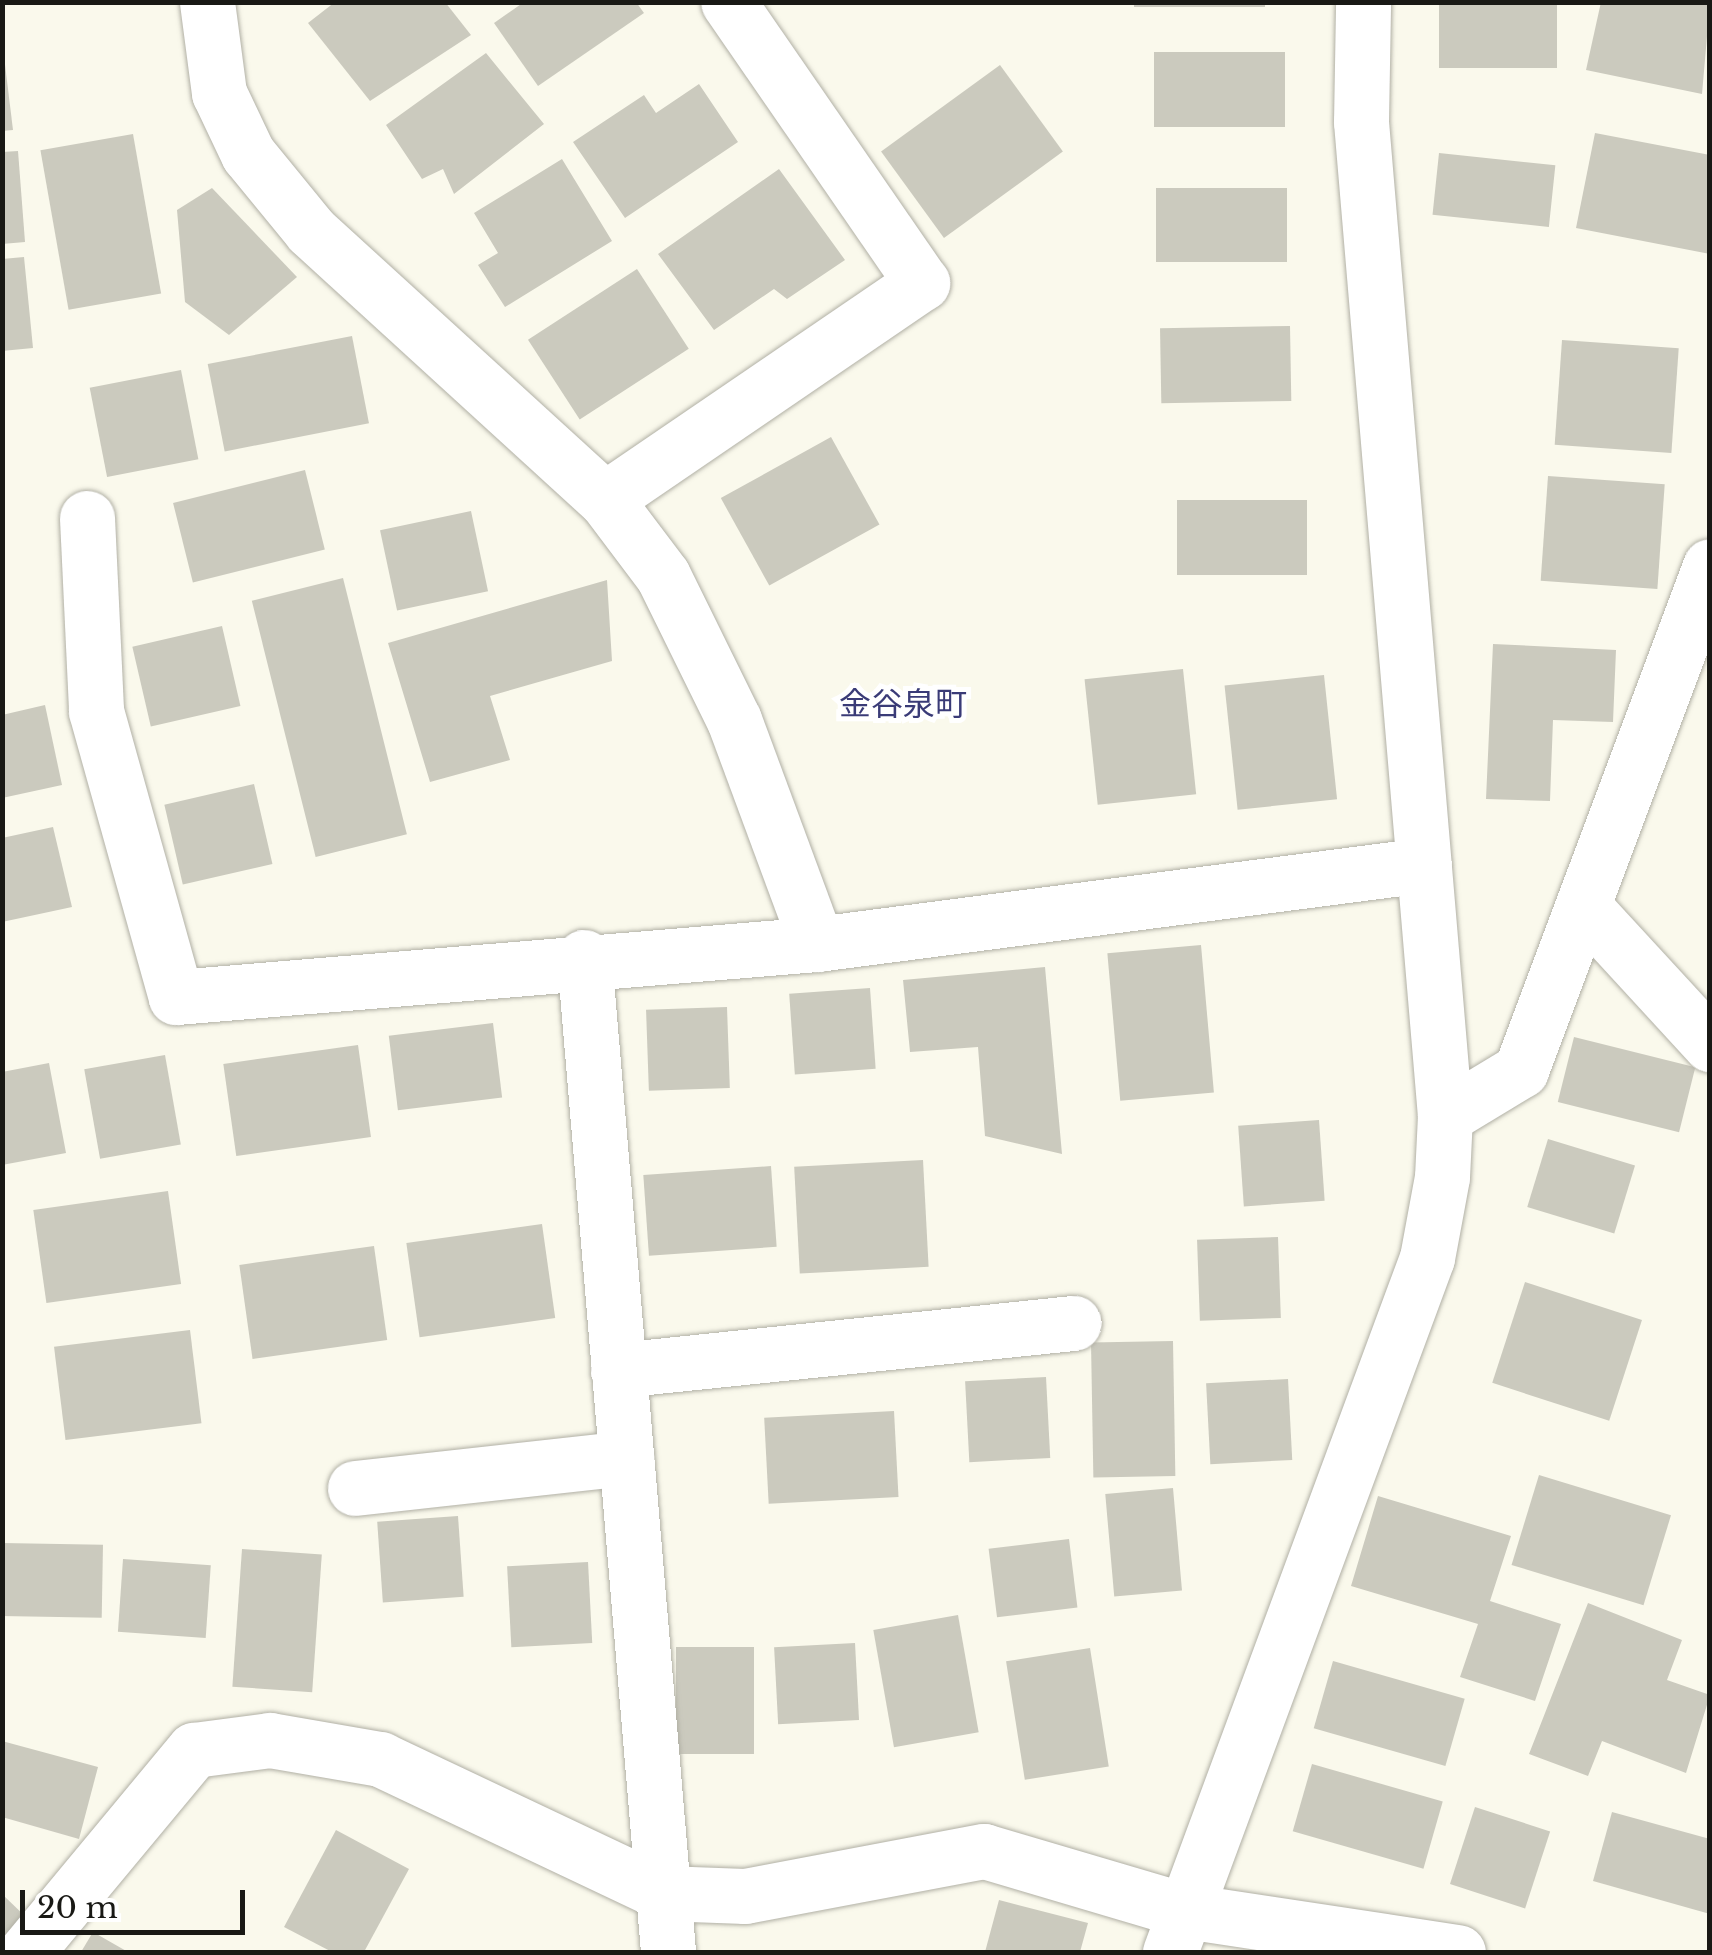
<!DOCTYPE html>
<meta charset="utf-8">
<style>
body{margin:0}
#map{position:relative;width:1712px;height:1955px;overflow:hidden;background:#faf9ec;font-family:"Libre Baskerville","Noto Sans JP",serif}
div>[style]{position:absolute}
.building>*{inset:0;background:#cbcabe;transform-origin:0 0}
.roads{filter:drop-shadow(0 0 2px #b1b0a5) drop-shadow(0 0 2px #b1b0a5)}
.street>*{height:55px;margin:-27.5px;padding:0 27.5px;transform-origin:27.5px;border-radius:27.5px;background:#fff}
.secondary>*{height:55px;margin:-27.5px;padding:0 27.5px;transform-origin:27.5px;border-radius:27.5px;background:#fff}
span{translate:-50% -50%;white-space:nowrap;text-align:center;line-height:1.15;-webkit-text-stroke:10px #fff;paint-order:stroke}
.quarter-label{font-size:32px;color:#3a3b77}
.frame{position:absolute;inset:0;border:5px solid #191915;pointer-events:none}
.scale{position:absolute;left:20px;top:1890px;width:225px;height:45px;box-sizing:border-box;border:5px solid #191915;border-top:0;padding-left:12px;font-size:30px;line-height:35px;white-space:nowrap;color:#191915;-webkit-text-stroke:8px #fff;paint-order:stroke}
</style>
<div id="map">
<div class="building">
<i style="clip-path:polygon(335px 2px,445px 2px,471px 35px,370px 101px,308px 23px)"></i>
<i style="clip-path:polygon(524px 2px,636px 2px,644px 13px,538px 86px,494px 23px)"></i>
<i style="left:1134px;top:2px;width:131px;height:5px"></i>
<i style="left:1439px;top:2px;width:118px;height:66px"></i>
<i style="clip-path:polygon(1601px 2px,1710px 2px,1702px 94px,1586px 70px)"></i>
<i style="clip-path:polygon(2px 40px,13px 130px,2px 131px)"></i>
<i style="left:1285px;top:52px;width:75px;height:131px;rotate:90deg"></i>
<i style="clip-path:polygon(486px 53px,544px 124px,454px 194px,443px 169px,422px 179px,386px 125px)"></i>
<i style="left:1000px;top:65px;width:107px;height:147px;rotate:54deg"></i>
<i style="clip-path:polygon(699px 84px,738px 142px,625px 218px,573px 142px,644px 95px,656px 113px)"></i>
<i style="clip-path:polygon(1595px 133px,1710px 155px,1710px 254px,1576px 228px)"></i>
<i style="left:133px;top:134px;width:162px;height:94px;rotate:80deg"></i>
<i style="clip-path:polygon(18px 151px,25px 242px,2px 244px,2px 152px)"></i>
<i style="left:1439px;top:153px;width:117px;height:62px;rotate:6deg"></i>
<i style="clip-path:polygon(562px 159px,612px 241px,505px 307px,478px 265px,498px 253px,474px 213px)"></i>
<i style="clip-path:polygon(779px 169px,845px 260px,787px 299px,774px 289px,714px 330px,658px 254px)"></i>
<i style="clip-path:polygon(212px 188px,297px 277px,229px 335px,185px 302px,177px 210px)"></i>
<i style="left:1156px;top:188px;width:131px;height:74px"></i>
<i style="clip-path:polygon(24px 257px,33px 348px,2px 351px,2px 259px)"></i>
<i style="left:637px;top:269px;width:95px;height:130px;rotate:57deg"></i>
<i style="left:1290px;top:326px;width:75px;height:130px;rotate:89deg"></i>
<i style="left:352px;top:336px;width:89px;height:147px;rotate:79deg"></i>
<i style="left:1562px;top:340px;width:117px;height:105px;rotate:4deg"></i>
<i style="left:181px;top:370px;width:91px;height:93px;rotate:79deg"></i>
<i style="left:831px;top:437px;width:100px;height:126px;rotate:61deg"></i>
<i style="left:305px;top:470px;width:82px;height:136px;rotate:76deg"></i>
<i style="left:1548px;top:476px;width:117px;height:105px;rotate:4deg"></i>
<i style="left:1177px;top:500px;width:130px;height:75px"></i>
<i style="left:471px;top:511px;width:82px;height:93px;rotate:78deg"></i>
<i style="left:343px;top:578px;width:264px;height:94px;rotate:76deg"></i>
<i style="clip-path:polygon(607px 580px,612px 661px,490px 696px,510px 760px,430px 782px,388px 643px)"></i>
<i style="left:222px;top:626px;width:82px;height:92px;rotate:77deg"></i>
<i style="clip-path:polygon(1493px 644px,1616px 650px,1613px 722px,1553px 720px,1550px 801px,1486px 799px)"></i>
<i style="left:1183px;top:669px;width:126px;height:99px;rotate:84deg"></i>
<i style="left:1324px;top:675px;width:125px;height:100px;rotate:84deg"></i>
<i style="clip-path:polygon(45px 705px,62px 785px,2px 798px,2px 715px)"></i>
<i style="left:254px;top:784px;width:82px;height:92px;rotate:77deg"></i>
<i style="clip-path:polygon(53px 827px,72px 907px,2px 922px,2px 838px)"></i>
<i style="left:1201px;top:945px;width:148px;height:94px;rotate:85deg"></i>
<i style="clip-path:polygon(1045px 967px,1062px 1154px,985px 1136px,978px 1047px,910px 1052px,903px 980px)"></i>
<i style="left:870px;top:988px;width:81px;height:81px;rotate:86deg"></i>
<i style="left:727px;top:1007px;width:81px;height:81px;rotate:88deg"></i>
<i style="left:493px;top:1023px;width:75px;height:105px;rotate:83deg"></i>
<i style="left:1574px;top:1037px;width:125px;height:67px;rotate:14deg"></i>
<i style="left:358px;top:1045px;width:93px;height:136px;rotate:82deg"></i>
<i style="left:165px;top:1055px;width:91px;height:82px;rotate:80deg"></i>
<i style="clip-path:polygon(49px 1063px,66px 1153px,2px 1165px,2px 1072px)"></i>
<i style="left:1319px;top:1120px;width:81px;height:81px;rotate:86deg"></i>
<i style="left:1548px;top:1139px;width:91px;height:71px;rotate:17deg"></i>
<i style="left:923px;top:1160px;width:107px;height:129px;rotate:87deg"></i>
<i style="left:771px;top:1166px;width:81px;height:128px;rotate:86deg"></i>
<i style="left:168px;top:1191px;width:94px;height:136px;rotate:82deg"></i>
<i style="left:542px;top:1224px;width:95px;height:137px;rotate:82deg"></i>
<i style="left:1278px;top:1237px;width:81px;height:81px;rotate:88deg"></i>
<i style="left:374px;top:1246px;width:95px;height:136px;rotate:82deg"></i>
<i style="left:1525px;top:1282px;width:123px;height:106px;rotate:18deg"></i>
<i style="left:190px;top:1330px;width:94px;height:137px;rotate:83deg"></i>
<i style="left:1173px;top:1341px;width:135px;height:82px;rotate:89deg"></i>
<i style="left:1046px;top:1377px;width:81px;height:81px;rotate:87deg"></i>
<i style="left:1288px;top:1379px;width:81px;height:82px;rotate:87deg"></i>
<i style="left:894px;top:1411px;width:86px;height:130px;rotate:87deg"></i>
<i style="left:1539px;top:1475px;width:138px;height:94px;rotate:17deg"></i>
<i style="left:1173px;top:1488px;width:103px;height:68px;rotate:85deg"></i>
<i style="clip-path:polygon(1378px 1496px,1511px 1536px,1490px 1601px,1561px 1624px,1535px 1701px,1460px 1677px,1478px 1624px,1351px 1586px)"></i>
<i style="left:458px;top:1516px;width:81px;height:81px;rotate:86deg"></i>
<i style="left:1069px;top:1539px;width:69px;height:81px;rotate:83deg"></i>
<i style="left:2px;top:1543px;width:101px;height:73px;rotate:1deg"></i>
<i style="left:242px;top:1549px;width:80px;height:138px;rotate:4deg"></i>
<i style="left:123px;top:1559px;width:88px;height:73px;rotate:4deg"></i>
<i style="left:588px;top:1562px;width:81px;height:81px;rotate:87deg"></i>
<i style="clip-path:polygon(1588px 1603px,1682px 1640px,1667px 1680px,1710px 1695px,1686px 1773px,1602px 1741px,1588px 1776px,1529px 1754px)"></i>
<i style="left:958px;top:1615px;width:119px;height:86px;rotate:80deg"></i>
<i style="left:855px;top:1643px;width:77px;height:81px;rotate:87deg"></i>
<i style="left:676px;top:1647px;width:78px;height:107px"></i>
<i style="left:1090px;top:1648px;width:120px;height:85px;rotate:81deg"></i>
<i style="left:1333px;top:1661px;width:137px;height:70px;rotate:16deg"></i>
<i style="clip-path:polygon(2px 1741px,98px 1767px,79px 1839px,2px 1817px)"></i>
<i style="left:1312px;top:1764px;width:136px;height:70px;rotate:16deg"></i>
<i style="left:1475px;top:1807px;width:79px;height:81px;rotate:18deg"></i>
<i style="clip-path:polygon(1612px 1812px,1710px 1839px,1710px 1914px,1593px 1881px)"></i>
<i style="clip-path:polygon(336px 1830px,409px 1869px,364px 1952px,332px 1952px,284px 1927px)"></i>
<i style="clip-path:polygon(2px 1894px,30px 1921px,2px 1948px)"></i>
<i style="clip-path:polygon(999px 1900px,1088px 1923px,1080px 1952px,985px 1952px)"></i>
<i style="clip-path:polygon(93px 1932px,128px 1952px,81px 1952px)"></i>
</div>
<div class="roads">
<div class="street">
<i style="left:207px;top:2px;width:92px;rotate:82.5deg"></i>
<i style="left:219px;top:93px;width:68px;rotate:64.6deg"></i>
<i style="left:248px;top:154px;width:99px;rotate:50.7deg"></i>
<i style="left:311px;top:231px;width:398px;rotate:42.4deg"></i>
<i style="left:605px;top:499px;width:96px;rotate:53deg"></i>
<i style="left:663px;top:576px;width:161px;rotate:63.8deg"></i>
<i style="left:734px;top:720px;width:239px;rotate:69.7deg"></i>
<i style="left:605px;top:499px;width:384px;rotate:-34.3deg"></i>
<i style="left:922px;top:283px;width:341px;rotate:-124.6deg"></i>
<i style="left:87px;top:518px;width:193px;rotate:87.3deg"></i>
<i style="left:96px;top:711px;width:297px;rotate:74.4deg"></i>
<i style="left:176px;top:997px;width:643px;rotate:-4.73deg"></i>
<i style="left:817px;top:944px;width:612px;rotate:-7.42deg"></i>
<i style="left:1583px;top:906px;width:188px;rotate:47.4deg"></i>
<i style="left:584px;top:957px;width:999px;rotate:85.17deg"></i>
<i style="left:1445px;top:1116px;width:89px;rotate:-31.2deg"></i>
<i style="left:1521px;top:1070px;width:538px;rotate:-69.44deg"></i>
<i style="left:618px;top:1370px;width:458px;rotate:-5.9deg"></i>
<i style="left:355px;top:1488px;width:273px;rotate:-6.3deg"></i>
<i style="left:26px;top:1952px;width:263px;rotate:-50.3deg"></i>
<i style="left:194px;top:1750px;width:77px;rotate:-7.5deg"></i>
<i style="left:270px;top:1740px;width:112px;rotate:9.8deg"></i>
<i style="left:380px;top:1759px;width:313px;rotate:25.3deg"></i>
<i style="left:663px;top:1893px;width:82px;rotate:2.1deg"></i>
<i style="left:745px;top:1896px;width:243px;rotate:-10.7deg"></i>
<i style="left:984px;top:1851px;width:211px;rotate:16.5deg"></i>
<i style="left:1186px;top:1911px;width:275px;rotate:8.6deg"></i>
</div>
<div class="secondary">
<i style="left:1170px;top:1952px;width:740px;rotate:-69.68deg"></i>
<i style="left:1427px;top:1258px;width:82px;rotate:-79.5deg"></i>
<i style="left:1442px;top:1177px;width:61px;rotate:-87.2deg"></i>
<i style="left:1445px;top:1116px;width:998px;rotate:-94.83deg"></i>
<i style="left:1361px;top:122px;width:120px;rotate:-89deg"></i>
</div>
</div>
<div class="quarter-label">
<span style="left:903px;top:704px">金谷泉町</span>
</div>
<div class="frame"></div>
<div class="scale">20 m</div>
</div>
